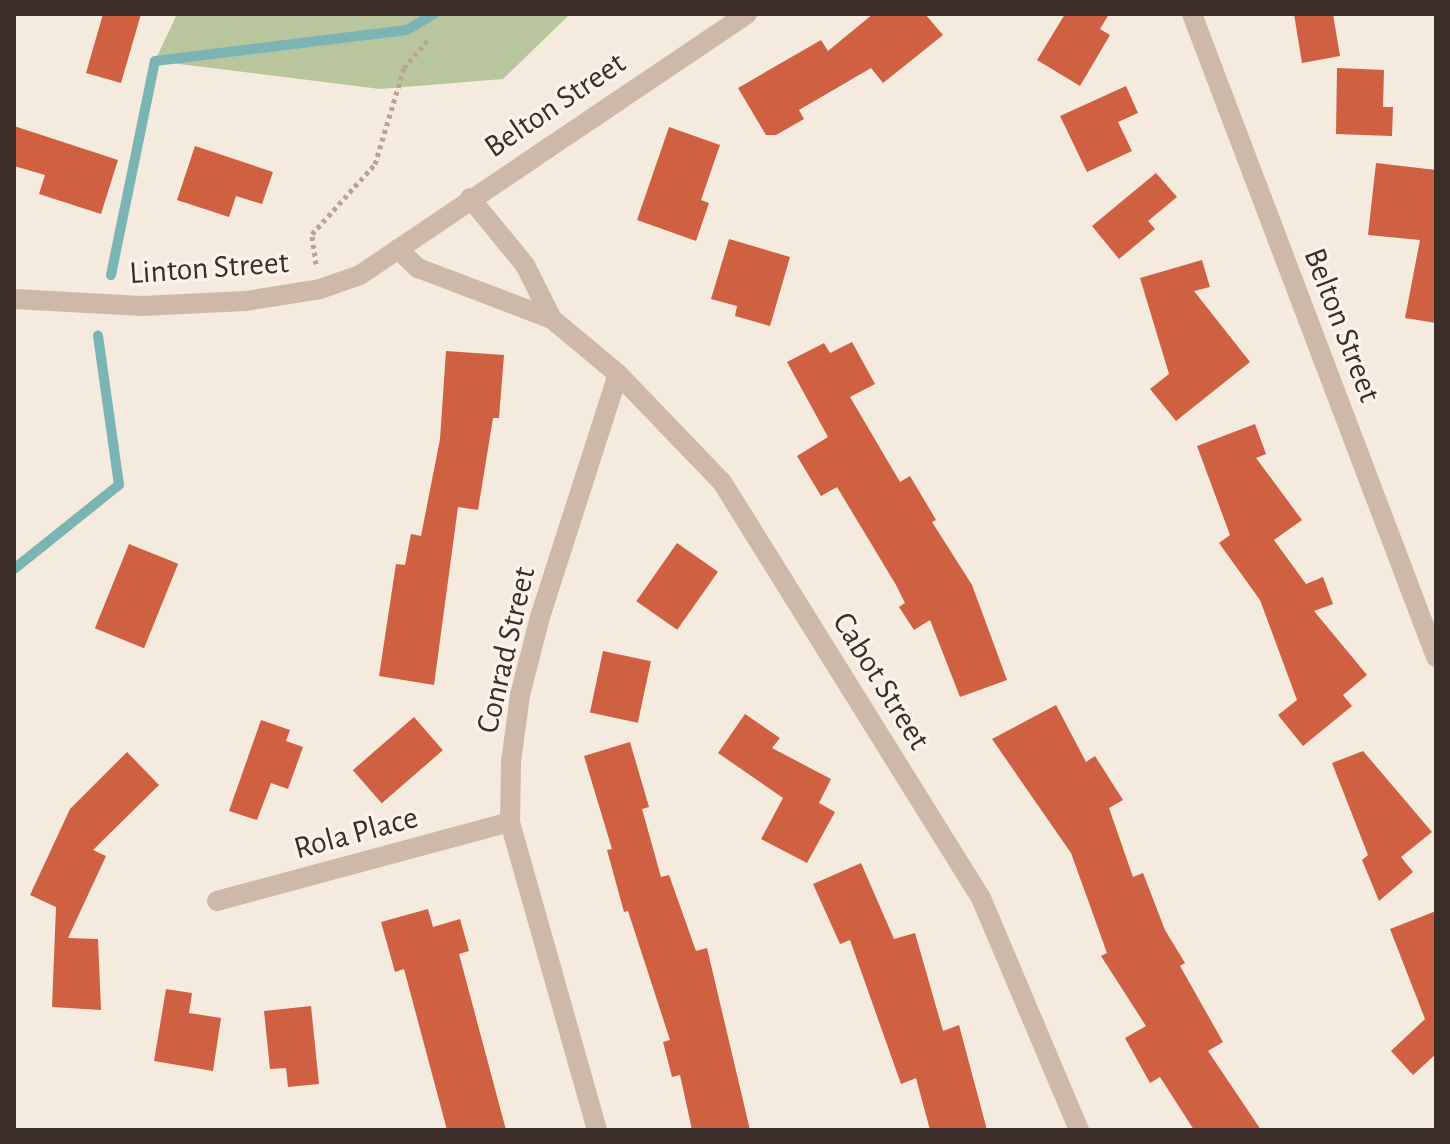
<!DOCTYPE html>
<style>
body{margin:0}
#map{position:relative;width:1450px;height:1144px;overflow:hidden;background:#f5eade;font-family:"Alegreya Sans",sans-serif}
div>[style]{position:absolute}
.green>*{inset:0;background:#b9c59d}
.stream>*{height:10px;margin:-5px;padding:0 5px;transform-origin:5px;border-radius:5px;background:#7bb4b4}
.building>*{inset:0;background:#cf6042;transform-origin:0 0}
.path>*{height:5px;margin-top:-2.5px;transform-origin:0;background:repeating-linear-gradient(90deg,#baa393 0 4px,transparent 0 8px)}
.minor>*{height:20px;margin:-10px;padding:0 10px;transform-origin:10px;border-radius:10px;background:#ceb9a9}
span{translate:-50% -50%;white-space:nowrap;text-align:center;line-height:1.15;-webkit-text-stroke:6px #fcf4ec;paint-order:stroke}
.street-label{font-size:32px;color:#3b2e29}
.frame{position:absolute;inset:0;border:16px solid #3b2e29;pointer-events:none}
</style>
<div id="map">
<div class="green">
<i style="clip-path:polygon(177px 14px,570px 14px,503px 79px,380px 89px,155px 61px)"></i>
</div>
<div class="stream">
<i style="left:111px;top:275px;width:218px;rotate:-78.4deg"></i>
<i style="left:155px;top:61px;width:254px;rotate:-7deg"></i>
<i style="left:407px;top:30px;width:31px;rotate:-31deg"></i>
<i style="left:14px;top:569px;width:134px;rotate:-38.7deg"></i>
<i style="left:119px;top:485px;width:151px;rotate:-98deg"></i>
</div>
<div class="building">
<i style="clip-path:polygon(103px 14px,141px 14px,121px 83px,86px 73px)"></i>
<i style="clip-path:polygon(873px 14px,925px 14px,943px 35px,883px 83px,871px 68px,799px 110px,804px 119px,776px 135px,766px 135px,738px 88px,821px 40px,828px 51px)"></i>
<i style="clip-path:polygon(1065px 14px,1109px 14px,1100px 29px,1110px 35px,1080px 86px,1037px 60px)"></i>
<i style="clip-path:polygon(1294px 14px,1333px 14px,1340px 56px,1302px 63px)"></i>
<i style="clip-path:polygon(1337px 68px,1384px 70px,1383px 107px,1393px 107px,1392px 136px,1336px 134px)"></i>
<i style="clip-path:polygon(1126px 86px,1138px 113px,1118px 122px,1132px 151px,1087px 172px,1060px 116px)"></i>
<i style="clip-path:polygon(14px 126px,118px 160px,101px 214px,39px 194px,45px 175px,14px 166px)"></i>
<i style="clip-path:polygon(669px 127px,720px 145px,701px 200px,709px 203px,696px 241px,637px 220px)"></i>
<i style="clip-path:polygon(195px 146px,273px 172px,262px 204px,236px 196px,229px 217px,177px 200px)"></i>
<i style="clip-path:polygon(1376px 163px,1436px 170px,1436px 323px,1405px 318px,1420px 240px,1368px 235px)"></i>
<i style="clip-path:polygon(1156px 173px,1177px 197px,1148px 221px,1155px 229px,1119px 259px,1092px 226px)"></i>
<i style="clip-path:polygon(729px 239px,790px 257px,770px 326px,735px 316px,737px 306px,711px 299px)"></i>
<i style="clip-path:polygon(1202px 260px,1210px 287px,1194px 291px,1250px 362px,1176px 421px,1150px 389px,1169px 374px,1140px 278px)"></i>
<i style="clip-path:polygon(852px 342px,875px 384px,850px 397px,900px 482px,910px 476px,936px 520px,932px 522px,972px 585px,1007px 680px,960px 697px,930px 620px,914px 630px,899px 607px,905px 603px,896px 585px,837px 487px,821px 496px,797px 456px,828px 437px,787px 362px,824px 343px,830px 353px)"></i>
<i style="clip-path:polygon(446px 351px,504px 355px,499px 418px,493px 418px,478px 510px,458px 507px,434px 685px,379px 676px,396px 564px,405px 565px,411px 534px,421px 536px,440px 439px)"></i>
<i style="clip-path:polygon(1255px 424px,1266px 454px,1256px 458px,1302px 520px,1274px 540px,1306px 584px,1323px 577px,1333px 604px,1314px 611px,1367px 675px,1343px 695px,1352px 706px,1303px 746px,1278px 715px,1297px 700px,1260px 600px,1219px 543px,1230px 535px,1197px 446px)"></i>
<i style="left:677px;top:543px;width:50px;height:71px;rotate:35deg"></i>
<i style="left:129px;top:544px;width:53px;height:91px;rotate:22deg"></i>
<i style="left:603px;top:651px;width:49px;height:63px;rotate:12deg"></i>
<i style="clip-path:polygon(1056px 705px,1086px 762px,1095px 756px,1123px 800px,1109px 808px,1133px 877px,1143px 873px,1165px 930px,1185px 963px,1180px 966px,1223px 1042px,1208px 1051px,1261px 1130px,1194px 1130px,1160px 1077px,1150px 1083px,1125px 1038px,1146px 1026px,1101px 956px,1107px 953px,1071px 853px,992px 739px)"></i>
<i style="clip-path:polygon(745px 714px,780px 738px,772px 748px,831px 779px,819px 803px,835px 812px,807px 863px,761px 839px,783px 798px,718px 753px)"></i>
<i style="left:414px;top:717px;width:44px;height:81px;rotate:49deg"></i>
<i style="clip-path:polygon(261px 720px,290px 730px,286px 741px,303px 747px,288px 789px,271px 783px,257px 820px,229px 811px)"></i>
<i style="clip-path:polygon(630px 742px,649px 807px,642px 809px,661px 877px,669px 875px,696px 951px,707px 948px,750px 1130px,692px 1130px,680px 1075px,672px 1077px,663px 1042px,670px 1040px,628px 911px,624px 912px,607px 850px,612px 849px,584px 756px)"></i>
<i style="clip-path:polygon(1363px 751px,1432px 832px,1401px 857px,1413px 872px,1379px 901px,1362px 860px,1368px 855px,1332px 763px)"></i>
<i style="clip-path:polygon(127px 752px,159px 785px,93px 850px,106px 856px,68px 938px,98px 939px,101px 1010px,52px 1007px,56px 907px,30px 895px,70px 809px)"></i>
<i style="clip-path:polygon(861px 863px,894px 939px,915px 933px,943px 1031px,959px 1025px,987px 1130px,930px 1130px,916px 1078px,901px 1084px,850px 940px,840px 944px,813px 884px)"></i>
<i style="clip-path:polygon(428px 909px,433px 927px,460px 919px,469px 951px,459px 954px,506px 1130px,447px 1130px,404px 969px,395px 972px,381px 922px)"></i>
<i style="clip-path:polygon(1436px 911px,1436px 1054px,1413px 1075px,1391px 1051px,1425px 1019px,1390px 929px)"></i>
<i style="clip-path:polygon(166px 989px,192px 993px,189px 1013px,221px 1018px,213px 1071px,154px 1061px)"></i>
<i style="clip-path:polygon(311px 1006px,319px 1084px,288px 1087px,286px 1068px,270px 1069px,264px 1011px)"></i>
</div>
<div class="path">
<i style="left:316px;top:264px;width:30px;rotate:-98deg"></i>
<i style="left:312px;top:234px;width:94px;rotate:-48deg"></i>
<i style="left:375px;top:164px;width:100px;rotate:-73.2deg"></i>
<i style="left:404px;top:68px;width:38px;rotate:-50deg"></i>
</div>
<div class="minor">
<i style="left:1192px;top:14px;width:688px;rotate:69.22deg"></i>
<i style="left:470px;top:198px;width:87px;rotate:50.6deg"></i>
<i style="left:525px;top:265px;width:60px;rotate:63.4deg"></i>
<i style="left:398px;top:249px;width:28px;rotate:44deg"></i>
<i style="left:418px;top:268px;width:143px;rotate:20.8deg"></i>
<i style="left:552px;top:319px;width:86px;rotate:39.8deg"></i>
<i style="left:618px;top:374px;width:150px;rotate:46.1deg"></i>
<i style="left:722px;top:482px;width:490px;rotate:58.1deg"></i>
<i style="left:981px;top:898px;width:252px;rotate:67.1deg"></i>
<i style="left:14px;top:299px;width:128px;rotate:3.1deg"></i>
<i style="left:142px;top:306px;width:104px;rotate:-2.8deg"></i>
<i style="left:246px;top:301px;width:75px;rotate:-9.2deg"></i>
<i style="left:320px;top:289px;width:42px;rotate:-19.3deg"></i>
<i style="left:360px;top:275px;width:467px;rotate:-34deg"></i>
<i style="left:217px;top:901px;width:303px;rotate:-15.1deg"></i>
<i style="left:597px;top:1130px;width:320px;rotate:-105.8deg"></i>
<i style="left:510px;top:822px;width:60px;rotate:-89deg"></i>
<i style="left:511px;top:762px;width:68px;rotate:-82.3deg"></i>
<i style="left:520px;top:695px;width:81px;rotate:-75.6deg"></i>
<i style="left:540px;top:617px;width:255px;rotate:-72.2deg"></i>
</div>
<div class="street-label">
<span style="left:555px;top:105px;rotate:-34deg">Belton Street</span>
<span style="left:209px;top:268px;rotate:-4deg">Linton Street</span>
<span style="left:1342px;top:325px;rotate:69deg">Belton Street</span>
<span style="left:506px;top:650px;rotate:-77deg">Conrad Street</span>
<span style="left:881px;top:681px;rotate:58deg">Cabot Street</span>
<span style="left:356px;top:833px;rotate:-15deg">Rola Place</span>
</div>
<div class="frame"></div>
</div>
